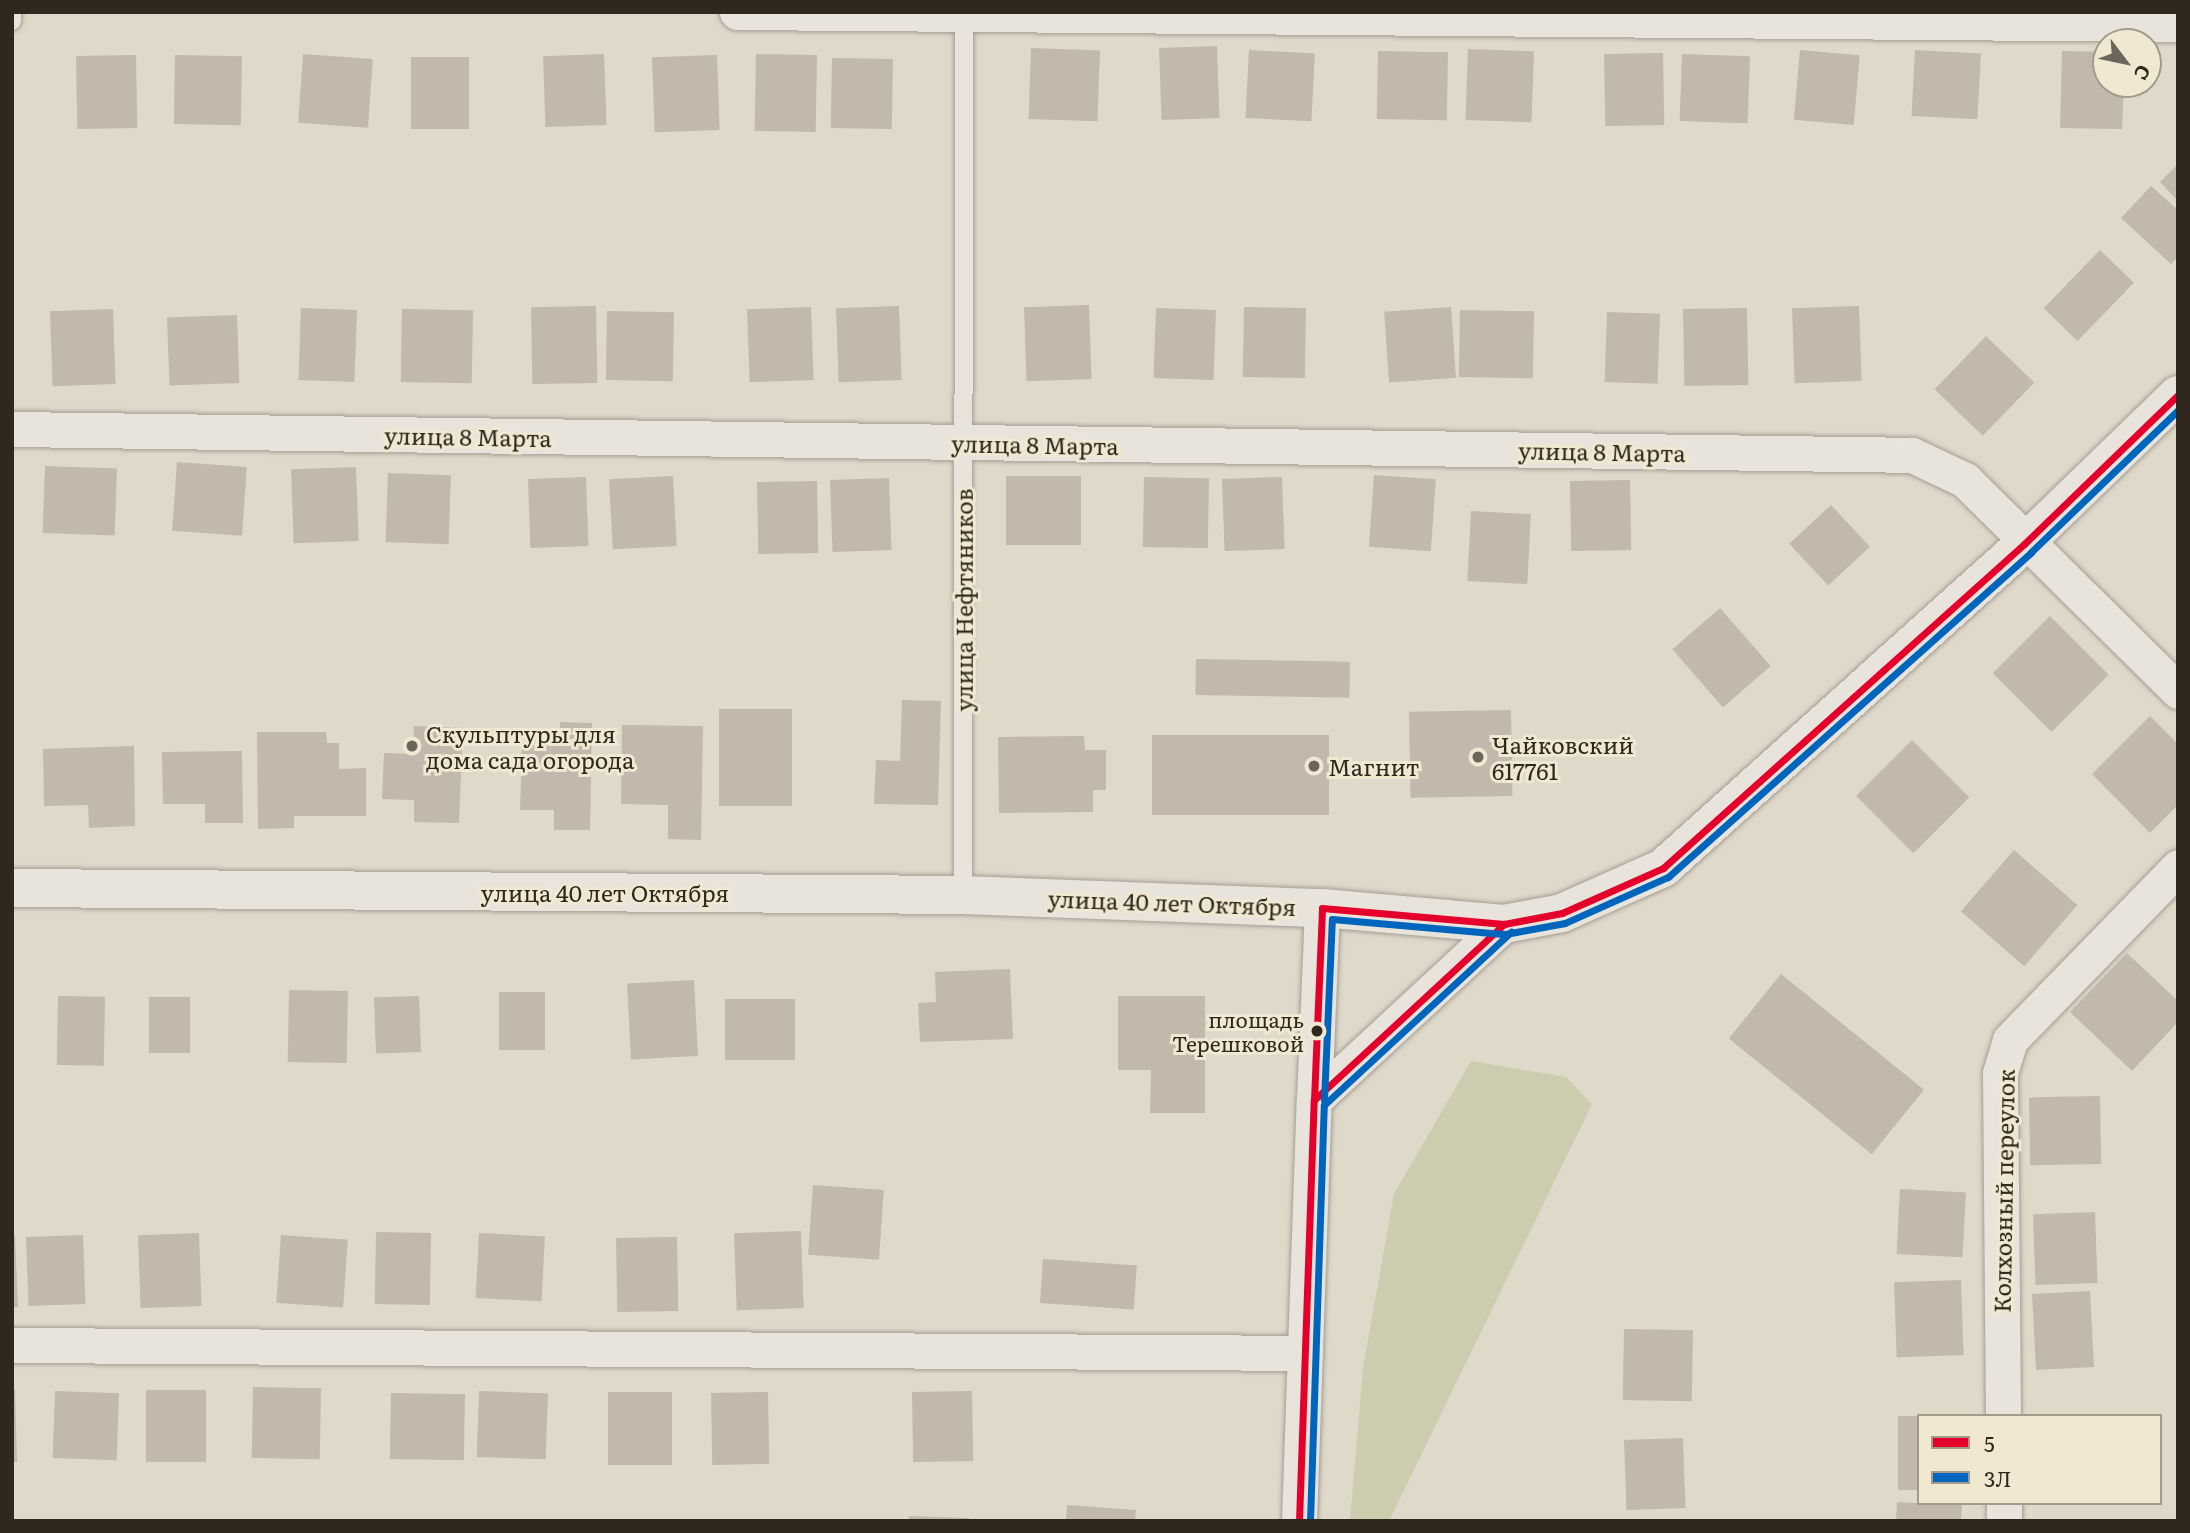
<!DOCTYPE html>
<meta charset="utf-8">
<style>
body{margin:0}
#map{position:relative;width:2190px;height:1533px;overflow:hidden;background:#dfd9ca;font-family:Literata,serif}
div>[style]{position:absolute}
.green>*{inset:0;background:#cccdae}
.building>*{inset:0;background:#c2b8ab;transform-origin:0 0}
.roads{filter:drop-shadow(0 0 2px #a49e94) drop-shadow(0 0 2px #a49e94)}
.lane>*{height:18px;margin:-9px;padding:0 9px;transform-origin:9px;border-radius:9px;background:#e8e4db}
.street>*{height:35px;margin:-17.5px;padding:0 17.5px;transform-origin:17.5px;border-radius:17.5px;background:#e8e4db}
.secondary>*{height:38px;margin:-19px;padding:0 19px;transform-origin:19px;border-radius:19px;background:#e8e4db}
.bus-1>*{height:7px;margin:-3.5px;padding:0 3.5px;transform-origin:3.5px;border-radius:3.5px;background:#e4002b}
.bus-2>*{height:7px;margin:-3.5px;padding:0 3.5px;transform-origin:3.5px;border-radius:3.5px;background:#0065bd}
.dots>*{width:19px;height:19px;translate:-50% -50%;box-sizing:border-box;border:4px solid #f0e8d0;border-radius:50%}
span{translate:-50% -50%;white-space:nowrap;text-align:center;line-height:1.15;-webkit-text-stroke:6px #f0e8d0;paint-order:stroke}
.bus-label{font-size:21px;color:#30271e}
.right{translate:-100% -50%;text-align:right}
.street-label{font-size:23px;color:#30271e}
.poi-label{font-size:23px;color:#30271e}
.left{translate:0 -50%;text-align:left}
.frame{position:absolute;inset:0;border:14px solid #30271e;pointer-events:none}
.legend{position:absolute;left:1917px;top:1414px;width:245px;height:91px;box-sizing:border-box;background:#f0e8d0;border:2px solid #a39b89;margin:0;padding:9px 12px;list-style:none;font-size:21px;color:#30271e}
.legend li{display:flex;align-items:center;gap:14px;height:35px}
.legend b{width:35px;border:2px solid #a39b89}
.north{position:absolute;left:2092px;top:28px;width:70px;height:70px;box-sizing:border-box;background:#f0e8d0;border:2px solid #a39b89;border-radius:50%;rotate:122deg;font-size:19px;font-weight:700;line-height:28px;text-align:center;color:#30271e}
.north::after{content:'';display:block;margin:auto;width:24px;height:32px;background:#6d655a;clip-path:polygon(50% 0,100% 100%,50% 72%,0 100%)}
</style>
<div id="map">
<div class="green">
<i style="clip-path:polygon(1471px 1061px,1566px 1077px,1592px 1104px,1389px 1521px,1350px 1521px,1363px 1368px,1394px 1194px)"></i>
</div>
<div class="building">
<i style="left:1217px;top:46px;width:72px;height:58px;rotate:88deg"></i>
<i style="left:1031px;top:48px;width:69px;height:71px;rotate:2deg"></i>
<i style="left:1468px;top:49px;width:66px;height:71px;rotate:2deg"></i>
<i style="left:1249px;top:50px;width:66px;height:68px;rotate:3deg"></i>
<i style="left:1800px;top:50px;width:60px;height:70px;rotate:5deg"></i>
<i style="left:1915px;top:50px;width:66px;height:66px;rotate:3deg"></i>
<i style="left:1378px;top:51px;width:70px;height:68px;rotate:1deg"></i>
<i style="clip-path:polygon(2062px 51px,2106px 52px,2106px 84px,2124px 84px,2122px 129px,2060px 128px)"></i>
<i style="left:1663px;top:53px;width:72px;height:59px;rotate:89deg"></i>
<i style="left:303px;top:54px;width:70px;height:69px;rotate:4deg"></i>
<i style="left:604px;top:54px;width:71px;height:61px;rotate:88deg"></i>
<i style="left:756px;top:54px;width:61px;height:77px;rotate:1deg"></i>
<i style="left:1682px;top:54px;width:68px;height:67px;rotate:2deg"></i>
<i style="left:136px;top:55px;width:73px;height:60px;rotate:89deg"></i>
<i style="left:175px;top:55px;width:67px;height:69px;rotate:1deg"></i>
<i style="left:717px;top:55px;width:75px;height:65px;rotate:88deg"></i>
<i style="left:469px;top:57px;width:72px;height:58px;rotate:90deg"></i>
<i style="left:832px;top:58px;width:61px;height:70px;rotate:1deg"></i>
<i style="clip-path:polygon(2178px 164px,2178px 201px,2160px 182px)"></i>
<i style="clip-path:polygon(2151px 186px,2178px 210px,2178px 257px,2171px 264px,2121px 218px)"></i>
<i style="left:2100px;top:250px;width:47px;height:81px;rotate:44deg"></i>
<i style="left:1089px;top:305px;width:74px;height:65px;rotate:88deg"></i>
<i style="left:596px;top:306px;width:77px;height:65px;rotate:89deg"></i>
<i style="left:899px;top:306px;width:74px;height:63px;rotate:88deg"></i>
<i style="left:1859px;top:306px;width:75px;height:67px;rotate:88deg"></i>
<i style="left:811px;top:307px;width:73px;height:64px;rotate:88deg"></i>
<i style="left:1244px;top:307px;width:62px;height:70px;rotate:1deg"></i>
<i style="left:1451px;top:307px;width:71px;height:67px;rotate:86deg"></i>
<i style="left:301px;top:308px;width:56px;height:72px;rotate:2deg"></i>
<i style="left:1156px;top:308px;width:60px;height:70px;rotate:2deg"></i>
<i style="left:1747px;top:308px;width:77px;height:64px;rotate:89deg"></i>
<i style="left:113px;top:309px;width:75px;height:63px;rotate:88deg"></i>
<i style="left:402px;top:309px;width:71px;height:73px;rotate:1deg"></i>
<i style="left:1460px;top:310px;width:74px;height:67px;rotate:1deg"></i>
<i style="left:607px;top:311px;width:67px;height:69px;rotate:1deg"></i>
<i style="left:1607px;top:312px;width:53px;height:70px;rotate:2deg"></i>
<i style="left:237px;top:315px;width:68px;height:70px;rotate:88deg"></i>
<i style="left:1986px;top:336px;width:67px;height:74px;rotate:44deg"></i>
<i style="left:177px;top:462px;width:70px;height:69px;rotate:4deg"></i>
<i style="left:45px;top:466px;width:72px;height:67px;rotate:2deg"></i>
<i style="left:356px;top:467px;width:74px;height:65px;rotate:88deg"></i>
<i style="left:388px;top:473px;width:63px;height:69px;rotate:2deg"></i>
<i style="left:1374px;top:475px;width:62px;height:72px;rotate:4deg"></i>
<i style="left:673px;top:476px;width:70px;height:64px;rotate:87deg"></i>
<i style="left:1081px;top:476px;width:69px;height:75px;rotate:90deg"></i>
<i style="left:586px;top:477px;width:69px;height:58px;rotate:88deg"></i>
<i style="left:1144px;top:477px;width:65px;height:70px;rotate:1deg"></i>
<i style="left:1282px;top:477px;width:72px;height:60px;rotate:88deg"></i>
<i style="left:889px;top:478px;width:72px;height:59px;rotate:88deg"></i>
<i style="left:1630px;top:480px;width:70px;height:60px;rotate:89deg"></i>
<i style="left:817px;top:481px;width:72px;height:60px;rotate:89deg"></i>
<i style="left:1831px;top:505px;width:57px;height:57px;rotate:47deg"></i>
<i style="left:1471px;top:511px;width:60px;height:70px;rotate:3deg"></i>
<i style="left:1720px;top:608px;width:77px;height:63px;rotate:49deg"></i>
<i style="left:2050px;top:616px;width:83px;height:81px;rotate:45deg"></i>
<i style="left:1196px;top:659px;width:154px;height:36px;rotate:1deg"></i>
<i style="clip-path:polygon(902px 700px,941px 701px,938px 805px,874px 804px,876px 760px,900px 761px)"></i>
<i style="left:719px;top:709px;width:73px;height:97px"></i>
<i style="left:1511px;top:710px;width:86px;height:102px;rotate:89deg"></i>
<i style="clip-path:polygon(2150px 716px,2178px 744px,2178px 805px,2150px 833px,2092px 774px)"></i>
<i style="clip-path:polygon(560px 722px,592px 723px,590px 830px,554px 830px,554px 810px,520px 810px,522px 745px,560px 745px)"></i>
<i style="clip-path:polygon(622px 725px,703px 726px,701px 840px,668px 839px,668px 805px,621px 804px)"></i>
<i style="clip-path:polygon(414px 726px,463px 728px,459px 823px,414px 822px,414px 800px,382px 799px,384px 753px,413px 754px)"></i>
<i style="clip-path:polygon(257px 732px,326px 732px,327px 743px,339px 743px,339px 769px,366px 768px,366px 816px,294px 816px,294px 828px,258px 829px)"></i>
<i style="left:1329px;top:735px;width:80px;height:177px;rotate:90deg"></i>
<i style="clip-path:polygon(1084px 736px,1085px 750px,1106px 750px,1106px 790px,1093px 790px,1093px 812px,999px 813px,998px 737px)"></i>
<i style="left:1912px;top:740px;width:81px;height:79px;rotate:45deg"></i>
<i style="clip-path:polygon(134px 746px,135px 826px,89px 828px,88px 805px,44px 806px,43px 749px)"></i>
<i style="clip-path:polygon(242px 751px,243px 823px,205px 823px,205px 804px,163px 804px,162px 752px)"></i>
<i style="left:2014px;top:850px;width:84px;height:81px;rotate:41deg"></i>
<i style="clip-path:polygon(2127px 953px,2178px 1001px,2178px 1022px,2132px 1071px,2070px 1012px)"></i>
<i style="clip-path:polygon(1010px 969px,1013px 1039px,920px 1042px,918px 1003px,936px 1002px,935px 972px)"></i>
<i style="left:1781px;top:974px;width:184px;height:83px;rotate:39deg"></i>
<i style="left:694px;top:980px;width:76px;height:67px;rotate:87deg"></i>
<i style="left:289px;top:990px;width:59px;height:72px;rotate:1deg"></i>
<i style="left:499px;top:992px;width:46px;height:58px"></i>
<i style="left:58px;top:996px;width:47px;height:69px;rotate:1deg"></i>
<i style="left:419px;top:996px;width:56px;height:45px;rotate:88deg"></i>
<i style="clip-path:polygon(1118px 996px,1205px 996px,1205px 1113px,1150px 1113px,1151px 1070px,1118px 1070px)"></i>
<i style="left:149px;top:997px;width:41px;height:56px"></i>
<i style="left:725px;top:999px;width:70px;height:61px"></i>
<i style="left:2100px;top:1096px;width:68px;height:71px;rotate:89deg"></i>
<i style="left:813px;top:1185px;width:71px;height:70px;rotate:4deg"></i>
<i style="left:1900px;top:1189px;width:66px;height:65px;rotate:3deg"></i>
<i style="left:2095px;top:1212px;width:71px;height:62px;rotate:88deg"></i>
<i style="left:801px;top:1231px;width:77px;height:67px;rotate:88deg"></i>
<i style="left:376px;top:1232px;width:55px;height:72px;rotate:1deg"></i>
<i style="left:199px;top:1233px;width:73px;height:61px;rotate:88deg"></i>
<i style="left:479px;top:1233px;width:66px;height:65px;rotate:3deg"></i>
<i style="left:83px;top:1235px;width:69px;height:57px;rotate:88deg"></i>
<i style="left:281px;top:1235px;width:67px;height:68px;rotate:4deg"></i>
<i style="clip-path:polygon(12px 1236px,15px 1236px,18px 1307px,12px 1307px)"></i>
<i style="left:677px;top:1237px;width:74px;height:61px;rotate:89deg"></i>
<i style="left:1043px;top:1259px;width:94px;height:44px;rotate:4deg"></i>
<i style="left:1961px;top:1280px;width:75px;height:67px;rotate:88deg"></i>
<i style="left:2090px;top:1291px;width:76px;height:58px;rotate:87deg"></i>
<i style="left:1624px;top:1329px;width:69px;height:71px;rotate:1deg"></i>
<i style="left:253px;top:1387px;width:68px;height:71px;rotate:1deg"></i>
<i style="clip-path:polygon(12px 1390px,15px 1390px,17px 1462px,12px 1462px)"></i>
<i style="left:146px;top:1390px;width:60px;height:72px"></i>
<i style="left:55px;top:1391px;width:64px;height:67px;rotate:2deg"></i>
<i style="left:479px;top:1391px;width:69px;height:66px;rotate:2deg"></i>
<i style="left:972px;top:1391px;width:70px;height:60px;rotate:89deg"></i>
<i style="left:672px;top:1392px;width:73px;height:64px;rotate:90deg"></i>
<i style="left:768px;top:1392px;width:72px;height:57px;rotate:89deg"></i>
<i style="left:391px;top:1393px;width:74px;height:66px;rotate:1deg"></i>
<i style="left:1919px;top:1416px;width:74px;height:21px;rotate:90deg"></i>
<i style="left:1683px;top:1438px;width:70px;height:59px;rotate:88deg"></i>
<i style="clip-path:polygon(1897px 1502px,1962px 1505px,1961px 1521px,1896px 1521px)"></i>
<i style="clip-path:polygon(1067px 1505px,1136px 1510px,1135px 1521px,1066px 1521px)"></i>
<i style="clip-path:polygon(909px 1516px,969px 1518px,968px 1521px,909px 1521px)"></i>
</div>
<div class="roads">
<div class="lane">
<i style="left:12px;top:21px;width:9px;rotate:-90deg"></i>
<i style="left:963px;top:895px;width:883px;rotate:-89.94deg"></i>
</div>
<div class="street">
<i style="left:737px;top:12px;width:1441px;rotate:0.48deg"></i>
<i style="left:12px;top:429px;width:1900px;rotate:0.78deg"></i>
<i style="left:1912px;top:455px;width:59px;rotate:25.3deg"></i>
<i style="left:1965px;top:480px;width:300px;rotate:44.7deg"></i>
<i style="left:1314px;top:1100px;width:192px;rotate:-87.6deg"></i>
<i style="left:12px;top:1345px;width:1293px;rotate:0.35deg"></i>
<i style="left:2003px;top:1416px;width:343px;rotate:-90.5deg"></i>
<i style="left:2000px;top:1073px;width:34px;rotate:-73deg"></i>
<i style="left:2010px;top:1040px;width:241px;rotate:-45.8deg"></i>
<i style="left:2004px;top:1503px;width:18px;rotate:90deg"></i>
<i style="left:1299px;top:1521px;width:421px;rotate:-88deg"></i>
<i style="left:1314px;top:1100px;width:259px;rotate:-42.8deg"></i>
</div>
<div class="secondary">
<i style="left:12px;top:888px;width:951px;rotate:0.42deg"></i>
<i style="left:963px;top:895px;width:359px;rotate:2.1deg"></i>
<i style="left:1322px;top:908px;width:183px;rotate:5deg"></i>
<i style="left:1504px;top:924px;width:59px;rotate:-10.7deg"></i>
<i style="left:1562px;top:913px;width:111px;rotate:-24deg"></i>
<i style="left:1663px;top:868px;width:485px;rotate:-41.9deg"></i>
<i style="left:2024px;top:544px;width:214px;rotate:-44.1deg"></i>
</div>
</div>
<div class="bus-1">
<i style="left:1314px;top:1100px;width:192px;rotate:-87.6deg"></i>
<i style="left:1322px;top:908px;width:183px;rotate:5deg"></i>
<i style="left:1504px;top:924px;width:59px;rotate:-10.7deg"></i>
<i style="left:1562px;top:913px;width:111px;rotate:-24deg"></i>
<i style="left:1663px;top:868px;width:485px;rotate:-41.9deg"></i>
<i style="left:2024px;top:544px;width:214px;rotate:-44.1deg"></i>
<i style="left:1299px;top:1521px;width:421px;rotate:-88deg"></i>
<i style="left:1314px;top:1100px;width:259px;rotate:-42.8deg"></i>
</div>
<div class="bus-2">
<i style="left:1324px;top:1100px;width:181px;rotate:-87.5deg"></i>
<i style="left:1332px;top:919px;width:174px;rotate:5deg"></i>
<i style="left:1505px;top:934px;width:61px;rotate:-10.4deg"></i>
<i style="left:1565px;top:923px;width:113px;rotate:-24.1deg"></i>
<i style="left:1668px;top:877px;width:487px;rotate:-41.8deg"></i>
<i style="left:2031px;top:552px;width:204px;rotate:-44deg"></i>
<i style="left:1310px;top:1521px;width:416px;rotate:-88.1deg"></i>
<i style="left:1324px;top:1105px;width:255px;rotate:-42.8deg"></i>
</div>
<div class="dots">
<i style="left:412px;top:746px;background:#6d655a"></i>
<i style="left:1478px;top:757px;background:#6d655a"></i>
<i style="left:1314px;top:766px;background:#6d655a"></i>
<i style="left:1317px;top:1031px;background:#30271e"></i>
</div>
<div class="bus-label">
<span class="right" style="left:1304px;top:1031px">площадь<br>Терешковой</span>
</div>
<div class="street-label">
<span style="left:468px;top:436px;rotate:1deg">улица 8 Марта</span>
<span style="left:1035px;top:444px;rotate:1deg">улица 8 Марта</span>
<span style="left:1602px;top:451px;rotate:1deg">улица 8 Марта</span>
<span style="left:963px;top:600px;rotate:-90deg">улица Нефтяников</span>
<span style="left:605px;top:892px">улица 40 лет Октября</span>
<span style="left:1172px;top:902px;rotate:2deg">улица 40 лет Октября</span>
<span style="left:2003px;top:1191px;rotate:-89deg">Колхозный переулок</span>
</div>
<div class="poi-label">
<span class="left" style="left:426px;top:746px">Скульптуры для<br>дома сада огорода</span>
<span class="left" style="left:1492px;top:757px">Чайковский<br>617761</span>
<span class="left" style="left:1328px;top:766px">Магнит</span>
</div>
<div class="frame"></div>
<ul class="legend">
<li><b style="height:9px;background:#e4002b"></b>5</li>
<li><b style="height:9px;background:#0065bd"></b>3Л</li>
</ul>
<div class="north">С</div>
</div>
